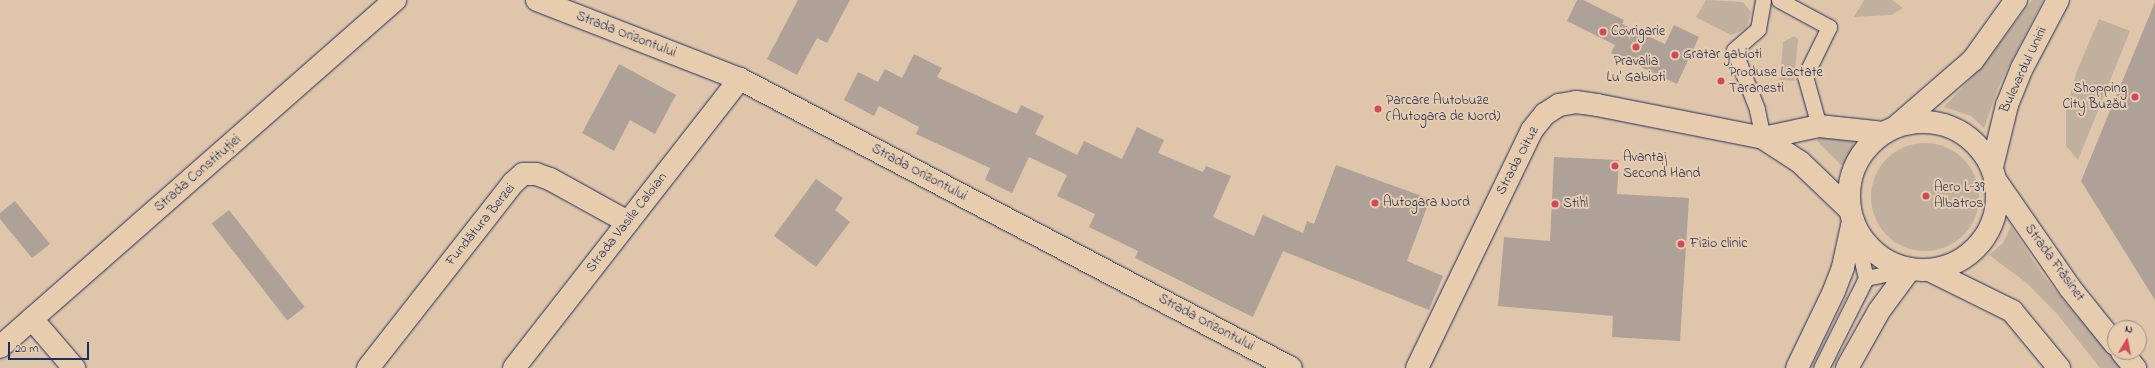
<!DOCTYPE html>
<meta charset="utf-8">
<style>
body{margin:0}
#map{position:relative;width:2155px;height:368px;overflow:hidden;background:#dfc6ab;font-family:"Indie Flower",sans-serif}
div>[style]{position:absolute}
.green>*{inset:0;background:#c2b09f}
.round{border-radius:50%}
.building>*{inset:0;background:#aea197;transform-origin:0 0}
.roads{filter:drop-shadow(0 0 1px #1b2f5e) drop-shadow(0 0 1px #1b2f5e)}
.service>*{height:15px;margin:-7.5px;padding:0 7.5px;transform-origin:7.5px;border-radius:7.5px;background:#e7ccae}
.minor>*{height:22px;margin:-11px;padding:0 11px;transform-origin:11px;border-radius:11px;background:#e7ccae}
.tertiary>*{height:22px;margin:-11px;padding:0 11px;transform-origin:11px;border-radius:11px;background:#e7ccae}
.secondary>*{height:22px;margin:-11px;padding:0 11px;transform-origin:11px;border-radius:11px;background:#e7ccae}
.primary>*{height:22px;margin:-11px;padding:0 11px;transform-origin:11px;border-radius:11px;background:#e7ccae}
.primary>.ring{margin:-11px;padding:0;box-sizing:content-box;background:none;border:22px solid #e7ccae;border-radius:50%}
.dots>*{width:11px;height:11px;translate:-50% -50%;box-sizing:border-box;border:2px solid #e7ccae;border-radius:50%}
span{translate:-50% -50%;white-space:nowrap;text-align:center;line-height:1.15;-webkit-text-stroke:4px #e7ccae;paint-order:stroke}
.poi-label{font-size:14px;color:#1b2f5e}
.left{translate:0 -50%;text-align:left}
.right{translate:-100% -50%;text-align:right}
.street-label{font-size:14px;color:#1b2f5e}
.north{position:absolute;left:2107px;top:320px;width:40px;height:40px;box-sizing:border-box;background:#e7ccae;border:1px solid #958d8e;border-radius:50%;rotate:10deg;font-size:11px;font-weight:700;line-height:16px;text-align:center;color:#1b2f5e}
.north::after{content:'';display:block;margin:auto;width:14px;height:18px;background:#d1495b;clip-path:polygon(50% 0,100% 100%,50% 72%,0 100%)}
.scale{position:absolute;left:8px;top:342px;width:81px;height:18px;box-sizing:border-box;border:2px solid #1b2f5e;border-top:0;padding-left:5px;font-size:12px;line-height:14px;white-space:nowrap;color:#1b2f5e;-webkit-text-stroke:3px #e7ccae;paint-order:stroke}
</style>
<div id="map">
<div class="green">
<i style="clip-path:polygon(1706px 0,1743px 2px,1751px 12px,1748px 24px,1744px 30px,1731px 35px,1696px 17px)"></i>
<i style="clip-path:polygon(1864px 0,1892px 0,1903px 8px,1891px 15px,1854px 17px)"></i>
<i style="clip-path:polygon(2032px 0,2043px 0,1999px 86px,1984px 128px,1971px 116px,1944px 107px,1985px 63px)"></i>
<i style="clip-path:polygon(2099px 19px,2130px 31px,2078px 160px,2066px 146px,2066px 109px,2077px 71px)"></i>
<i style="clip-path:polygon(1794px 36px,1798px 39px,1794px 81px,1780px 80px,1783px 42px)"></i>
<i style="clip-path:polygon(1819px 137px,1854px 137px,1854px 146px,1846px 164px,1841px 165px,1817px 141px)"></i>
<i class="round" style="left:1871px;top:143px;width:108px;height:108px"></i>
<i style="clip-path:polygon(2011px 226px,2043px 275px,2121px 368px,2100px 368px,2058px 315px,2028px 284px,1989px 255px,2003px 243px)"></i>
</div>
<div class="building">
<i style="clip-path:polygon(798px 0,850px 0,827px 43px,817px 38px,797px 75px,767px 59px)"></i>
<i style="clip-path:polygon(1577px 0,1583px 0,1624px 20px,1622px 24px,1665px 44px,1674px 25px,1699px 37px,1677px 84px,1611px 53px,1615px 45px,1567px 21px)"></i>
<i style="clip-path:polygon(2155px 2px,2155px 300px,2081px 181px)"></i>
<i style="clip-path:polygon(914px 54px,942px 68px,937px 77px,1017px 114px,1021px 105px,1044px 116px,1035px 134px,1077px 155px,1084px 141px,1122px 159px,1137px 127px,1164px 140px,1158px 153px,1203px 172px,1206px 166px,1231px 176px,1213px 217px,1254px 236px,1263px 215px,1303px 233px,1307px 221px,1314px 224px,1336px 165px,1430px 199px,1407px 261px,1443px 276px,1429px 310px,1283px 251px,1253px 317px,1224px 303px,1135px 258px,1138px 251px,1089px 227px,1095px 214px,1057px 196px,1067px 175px,1029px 157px,1012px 193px,985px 180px,990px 168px,916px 134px,919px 127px,879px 106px,874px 116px,844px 100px,858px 72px,878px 82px,885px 69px,902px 78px)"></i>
<i style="clip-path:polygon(619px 64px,676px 95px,655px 134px,630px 120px,614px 151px,582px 133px)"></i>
<i style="clip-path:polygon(1554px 157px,1619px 160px,1617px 194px,1689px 198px,1680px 341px,1612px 337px,1613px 316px,1498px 306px,1504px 237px,1550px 241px)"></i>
<i style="clip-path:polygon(816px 179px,843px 198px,835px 210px,850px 222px,816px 267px,774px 236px)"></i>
<i style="clip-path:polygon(15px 201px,50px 244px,32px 258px,0 219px,0 213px)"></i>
<i style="left:229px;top:210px;width:123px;height:22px;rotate:52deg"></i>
</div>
<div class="roads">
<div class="service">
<i style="left:1779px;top:0;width:57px;rotate:28.4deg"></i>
<i style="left:1829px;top:27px;width:55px;rotate:116.1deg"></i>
<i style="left:1805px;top:76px;width:52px;rotate:74.4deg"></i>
<i style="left:1763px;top:138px;width:30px;rotate:-102deg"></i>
<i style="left:1757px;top:109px;width:63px;rotate:-111.3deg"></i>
<i style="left:1734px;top:50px;width:32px;rotate:-41deg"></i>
<i style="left:1758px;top:29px;width:29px;rotate:-80deg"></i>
<i style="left:1854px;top:228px;width:51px;rotate:76.5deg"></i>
<i style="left:1821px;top:368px;width:101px;rotate:-63.4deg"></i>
<i style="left:1866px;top:278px;width:45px;rotate:-11.6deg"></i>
</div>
<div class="minor">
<i style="left:32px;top:319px;width:65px;rotate:49.4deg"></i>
<i style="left:368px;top:368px;width:235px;rotate:-51.9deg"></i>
<i style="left:513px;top:183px;width:13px;rotate:-42deg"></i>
<i style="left:523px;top:174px;width:13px"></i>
<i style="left:536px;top:174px;width:15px;rotate:20deg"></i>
<i style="left:550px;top:179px;width:89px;rotate:28.9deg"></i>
<i style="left:514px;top:368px;width:367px;rotate:-52deg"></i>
</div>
<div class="tertiary">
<i style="left:537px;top:0;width:218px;rotate:21.3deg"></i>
<i style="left:740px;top:79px;width:622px;rotate:27.68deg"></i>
<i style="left:1763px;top:138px;width:44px;rotate:33deg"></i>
<i style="left:1800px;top:162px;width:69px;rotate:43.8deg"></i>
<i style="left:0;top:347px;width:526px;rotate:-41.3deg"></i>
<i style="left:1417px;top:368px;width:264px;rotate:-64.2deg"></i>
<i style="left:1532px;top:130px;width:21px;rotate:-51deg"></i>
<i style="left:1545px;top:114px;width:17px;rotate:-33deg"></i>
<i style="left:1559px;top:105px;width:17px;rotate:-10deg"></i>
<i style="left:1576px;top:102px;width:21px;rotate:8deg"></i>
<i style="left:1597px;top:105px;width:169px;rotate:11.2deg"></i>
<i style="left:1763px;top:138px;width:57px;rotate:-12.1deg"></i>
<i style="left:1819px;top:126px;width:65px;rotate:6.1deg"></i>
</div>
<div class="secondary">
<i style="left:1996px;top:181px;width:130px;rotate:55.3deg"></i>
<i style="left:2070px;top:288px;width:72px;rotate:51.2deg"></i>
<i style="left:1929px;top:270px;width:93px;rotate:26.3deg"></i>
<i style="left:2012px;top:311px;width:74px;rotate:50.5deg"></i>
<i style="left:2122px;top:352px;width:21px;rotate:51deg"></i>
</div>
<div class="primary">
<i class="ring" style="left:1849px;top:122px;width:126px;height:126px"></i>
<i style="left:1898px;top:125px;width:99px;rotate:-40.9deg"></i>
<i style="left:1973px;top:60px;width:74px;rotate:-54.4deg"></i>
<i style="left:1992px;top:167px;width:64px;rotate:-76.4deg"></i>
<i style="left:2007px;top:105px;width:40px;rotate:-68deg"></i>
<i style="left:2022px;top:68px;width:77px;rotate:-62.1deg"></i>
<i style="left:1797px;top:368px;width:85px;rotate:-64.3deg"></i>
<i style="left:1834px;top:291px;width:26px;rotate:-69deg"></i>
<i style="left:1843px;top:267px;width:47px;rotate:-77.7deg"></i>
<i style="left:1847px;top:368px;width:65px;rotate:-60.7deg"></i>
<i style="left:1879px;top:311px;width:52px;rotate:-53.6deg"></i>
</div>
</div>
<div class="dots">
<i style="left:1603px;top:32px;background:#d1495b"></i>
<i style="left:1636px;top:47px;background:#d1495b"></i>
<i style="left:1675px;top:55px;background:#d1495b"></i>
<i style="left:1721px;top:81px;background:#d1495b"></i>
<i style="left:2135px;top:97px;background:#d1495b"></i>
<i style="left:1378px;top:109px;background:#d1495b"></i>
<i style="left:1615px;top:166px;background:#d1495b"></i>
<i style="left:1926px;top:196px;background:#d1495b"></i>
<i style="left:1375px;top:203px;background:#d1495b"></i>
<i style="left:1555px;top:204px;background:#d1495b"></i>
<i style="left:1681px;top:244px;background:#d1495b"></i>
</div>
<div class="poi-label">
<span class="left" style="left:1611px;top:32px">Covrigarie</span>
<span class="left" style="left:1683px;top:55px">Gratar gabioti</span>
<span style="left:1636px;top:70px">Pravalia<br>Lu' Gabioti</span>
<span class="left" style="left:1729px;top:81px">Produse Lactate<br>Taranesti</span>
<span class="right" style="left:2127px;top:97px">Shopping<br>City Buzău</span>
<span class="left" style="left:1386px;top:109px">Parcare Autobuze<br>(Autogara de Nord)</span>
<span class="left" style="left:1623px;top:166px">Avantaj<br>Second Hand</span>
<span class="left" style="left:1934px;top:196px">Aero L-39<br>Albatros</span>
<span class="left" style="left:1383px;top:203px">Autogara Nord</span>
<span class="left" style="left:1563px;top:204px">Stihl</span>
<span class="left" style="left:1690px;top:244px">Fizio clinic</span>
</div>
<div class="street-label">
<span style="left:626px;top:35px;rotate:21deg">Strada Orizontului</span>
<span style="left:2024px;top:70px;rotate:-65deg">Bulevardul Unirii</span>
<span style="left:1518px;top:161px;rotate:-62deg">Strada Oituz</span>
<span style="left:919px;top:173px;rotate:28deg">Strada Orizontului</span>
<span style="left:198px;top:174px;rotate:-41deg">Strada Constituției</span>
<span style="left:627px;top:223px;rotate:-52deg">Strada Vasile Caloian</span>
<span style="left:481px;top:225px;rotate:-51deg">Fundătura Berzei</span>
<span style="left:2054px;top:263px;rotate:54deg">Strada Frăsinet</span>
<span style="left:1206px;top:323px;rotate:28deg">Strada Orizontului</span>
</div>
<div class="north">N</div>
<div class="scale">20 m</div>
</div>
